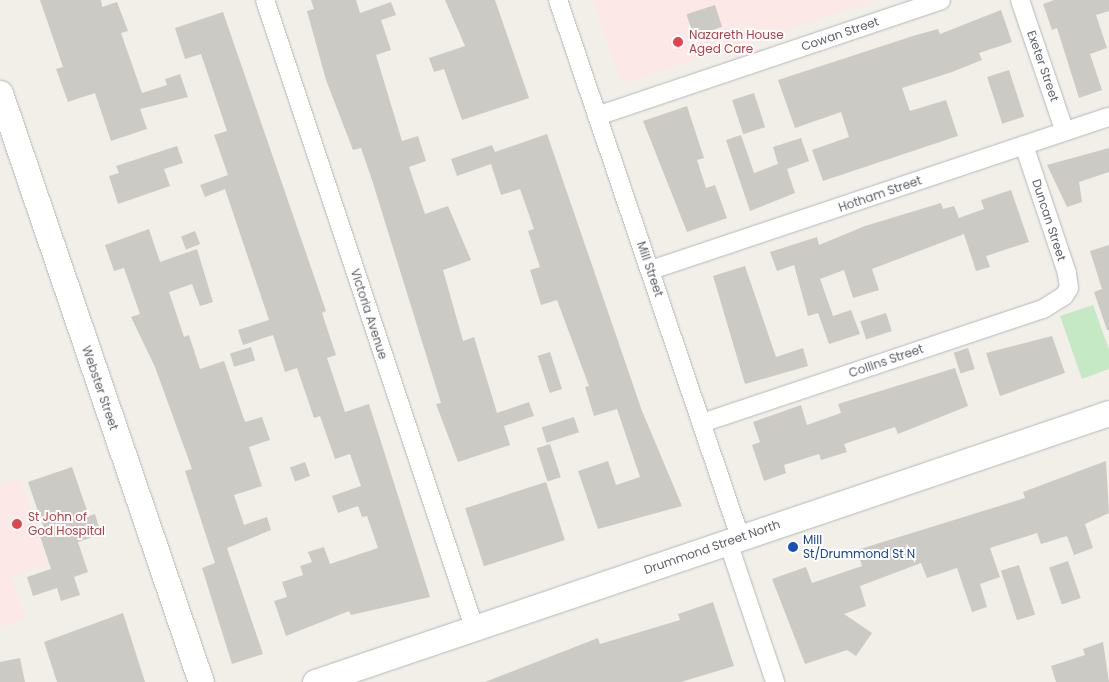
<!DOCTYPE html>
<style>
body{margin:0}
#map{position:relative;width:1109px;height:682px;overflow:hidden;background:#f1efe8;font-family:Poppins,sans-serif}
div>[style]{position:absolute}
.medical>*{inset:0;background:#fce8e6}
.green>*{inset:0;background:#c5e8c5}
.building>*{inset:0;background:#cccac5;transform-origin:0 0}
.roads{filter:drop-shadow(0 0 1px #b5b8bc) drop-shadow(0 0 1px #b5b8bc)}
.street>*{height:18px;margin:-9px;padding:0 9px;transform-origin:9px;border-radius:9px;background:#fff}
.secondary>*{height:25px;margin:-12.5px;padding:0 12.5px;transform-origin:12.5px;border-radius:12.5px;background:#fff}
.dots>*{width:14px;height:14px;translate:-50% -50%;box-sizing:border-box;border:2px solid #fff;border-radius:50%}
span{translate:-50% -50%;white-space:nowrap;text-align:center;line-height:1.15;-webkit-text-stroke:4px #fff;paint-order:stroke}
.street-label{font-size:12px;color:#5f6368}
.health-label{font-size:12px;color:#be3a42}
.left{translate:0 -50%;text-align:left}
.transit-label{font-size:12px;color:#164399}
</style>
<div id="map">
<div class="medical">
<i style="clip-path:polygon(593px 0,876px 0,622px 84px)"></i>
<i style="clip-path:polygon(19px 477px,47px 564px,11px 577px,25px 619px,0 627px,0 484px)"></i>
</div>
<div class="green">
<i style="clip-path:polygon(1093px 305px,1109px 350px,1109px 369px,1082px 379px,1060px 316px)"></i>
</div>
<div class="building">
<i style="clip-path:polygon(40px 0,101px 0,102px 7px,117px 2px,128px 31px,121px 33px,142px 93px,167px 85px,165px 79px,180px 74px,188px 97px,140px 109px,147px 129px,111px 141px,95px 93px,68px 102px,56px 69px,63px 67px)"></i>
<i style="clip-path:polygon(311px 0,356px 0,360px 13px,391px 2px,396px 15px,381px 20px,391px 50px,376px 55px,402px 141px,418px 136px,426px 161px,409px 167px,425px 214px,448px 206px,471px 260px,443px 270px,463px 341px,474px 337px,497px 413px,529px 402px,534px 416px,504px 426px,510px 445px,458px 462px,436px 404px,441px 403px,372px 180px,361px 148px,353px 150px,326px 80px,307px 11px,314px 9px)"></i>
<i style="clip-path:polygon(445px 0,495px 0,529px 98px,462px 120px,444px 69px,434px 72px,429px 58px,465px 46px)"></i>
<i style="clip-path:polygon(1054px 0,1109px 0,1109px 11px,1096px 15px,1107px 48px,1090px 54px,1102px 90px,1079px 98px,1057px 28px,1052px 30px,1043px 4px)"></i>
<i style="left:715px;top:5px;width:23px;height:30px;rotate:72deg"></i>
<i style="clip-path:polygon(1001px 10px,1012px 42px,979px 53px,982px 60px,952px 72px,902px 88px,910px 111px,946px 100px,958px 136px,823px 181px,812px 150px,849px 137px,841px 112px,795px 128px,778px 80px,913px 36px,938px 29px,940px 34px)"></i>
<i style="clip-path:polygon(223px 12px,326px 311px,322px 313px,336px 355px,327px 358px,345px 412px,369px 404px,430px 597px,351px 615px,349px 611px,286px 636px,274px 601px,287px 597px,282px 582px,303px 575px,300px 566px,312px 562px,308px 552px,324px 547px,330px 564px,378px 548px,367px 516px,362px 517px,358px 506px,338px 513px,332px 496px,361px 486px,350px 454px,335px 459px,320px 416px,314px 418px,297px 368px,285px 372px,273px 335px,243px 345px,238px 330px,269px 320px,225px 189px,205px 197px,200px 185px,228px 175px,214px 135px,227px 131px,201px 54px,185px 59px,175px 28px)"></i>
<i style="left:1009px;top:70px;width:49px;height:23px;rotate:72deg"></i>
<i style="left:754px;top:93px;width:36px;height:23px;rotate:72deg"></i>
<i style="clip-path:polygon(687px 106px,704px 158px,697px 160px,706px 188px,715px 185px,727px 218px,687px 232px,643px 121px)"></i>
<i style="clip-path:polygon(547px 134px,642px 411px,682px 506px,598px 529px,578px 471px,608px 461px,616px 485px,640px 477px,617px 409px,594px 416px,585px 387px,589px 386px,557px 300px,541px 305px,530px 270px,540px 267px,528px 231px,534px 229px,520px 189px,501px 195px,491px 164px,457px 176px,451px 159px,492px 145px,495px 152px)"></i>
<i style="clip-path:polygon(741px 135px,754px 173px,778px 164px,773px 147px,801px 138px,809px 161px,787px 169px,795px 193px,750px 211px,726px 140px)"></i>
<i style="clip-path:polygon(177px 146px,183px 163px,164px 169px,170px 186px,118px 204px,109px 176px,119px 173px,116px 166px)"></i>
<i style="clip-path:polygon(1109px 148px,1109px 172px,1079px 182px,1082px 202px,1067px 207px,1047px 165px)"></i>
<i style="clip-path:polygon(1011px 190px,1029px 242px,986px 256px,990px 267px,976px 271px,964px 234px,872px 269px,879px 290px,853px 298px,844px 270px,820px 279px,833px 316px,851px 310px,860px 334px,829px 344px,818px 313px,808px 316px,794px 265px,777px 271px,770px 252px,817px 237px,819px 245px,865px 226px,941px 203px,943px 209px,954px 206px,959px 218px,984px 209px,981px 200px)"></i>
<i style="clip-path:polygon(149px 229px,160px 262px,197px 249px,213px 302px,200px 306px,192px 284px,169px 292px,184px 337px,189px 335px,200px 369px,224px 361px,245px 422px,262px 417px,270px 440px,249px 447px,262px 486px,234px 495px,244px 525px,267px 517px,271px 530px,227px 548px,263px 654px,232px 664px,202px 568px,215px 563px,185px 471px,192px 469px,155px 367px,131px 317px,140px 314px,124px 268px,114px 271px,105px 245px)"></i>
<i style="left:195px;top:231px;width:14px;height:15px;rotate:69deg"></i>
<i style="clip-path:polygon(1109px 245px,1109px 330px,1107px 330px,1094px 292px,1102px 289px,1090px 251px)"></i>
<i style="clip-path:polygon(745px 266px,776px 357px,803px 348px,808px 366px,745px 384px,713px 276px)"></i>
<i style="left:886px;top:313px;width:19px;height:27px;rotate:72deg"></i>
<i style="clip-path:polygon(1052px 336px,1065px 373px,1000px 396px,986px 353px)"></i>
<i style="left:251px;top:347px;width:14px;height:22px;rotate:73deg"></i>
<i style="left:968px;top:348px;width:22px;height:15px;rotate:72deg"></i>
<i style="left:550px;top:352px;width:39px;height:13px;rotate:72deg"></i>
<i style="clip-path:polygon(955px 368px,968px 406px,898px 434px,895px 427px,844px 444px,847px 452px,821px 460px,819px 454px,784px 465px,786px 473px,764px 481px,752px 445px,760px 442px,753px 422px,801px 405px,807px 425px,841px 413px,838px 404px)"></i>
<i style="left:574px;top:417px;width:16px;height:34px;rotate:72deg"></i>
<i style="left:550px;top:444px;width:35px;height:14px;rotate:72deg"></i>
<i style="clip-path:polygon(1106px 461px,1109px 513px,1085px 524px,1093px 548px,1074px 555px,1067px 536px,1041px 544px,1037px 533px,990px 548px,1000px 577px,980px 584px,987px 607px,972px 612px,957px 568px,927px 578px,921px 563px,860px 586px,866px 606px,844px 614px,872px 633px,856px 656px,847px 650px,805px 664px,772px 579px,806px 567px,812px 583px,862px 566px,857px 550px,1025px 498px,1023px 492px)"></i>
<i style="left:305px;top:462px;width:15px;height:16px;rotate:70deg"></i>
<i style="clip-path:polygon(72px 467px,89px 516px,95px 514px,101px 534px,78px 542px,88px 572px,74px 577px,80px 595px,61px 601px,57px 588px,33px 596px,27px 577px,51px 569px,39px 533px,45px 531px,28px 482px)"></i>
<i style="left:546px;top:482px;width:61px;height:85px;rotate:72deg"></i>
<i style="left:1068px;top:561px;width:39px;height:20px;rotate:71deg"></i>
<i style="left:1019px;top:565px;width:52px;height:19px;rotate:72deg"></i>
<i style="clip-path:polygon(713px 602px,734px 666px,681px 682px,485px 682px,598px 638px,600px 644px,680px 620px,678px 614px)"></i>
<i style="clip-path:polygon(123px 613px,145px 682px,57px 682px,44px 642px)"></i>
<i style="clip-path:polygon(1103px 642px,1109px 682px,1056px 682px,1051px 666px,1085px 655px,1083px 649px)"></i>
<i style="clip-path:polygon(20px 658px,25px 682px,0 682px,0 662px)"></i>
</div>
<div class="roads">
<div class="street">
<i style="left:265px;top:0;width:661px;rotate:71.57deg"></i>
<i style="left:558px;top:0;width:567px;rotate:71.28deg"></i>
<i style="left:1020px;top:0;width:139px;rotate:71.2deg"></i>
<i style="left:597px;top:116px;width:363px;rotate:-18.6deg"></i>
<i style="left:651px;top:270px;width:483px;rotate:-18.5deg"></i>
<i style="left:702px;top:423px;width:360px;rotate:-18.5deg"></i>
<i style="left:1043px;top:309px;width:25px;rotate:-32deg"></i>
<i style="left:1064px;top:296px;width:9px;rotate:-58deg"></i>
<i style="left:1069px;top:288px;width:15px;rotate:-98deg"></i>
<i style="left:1067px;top:273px;width:135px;rotate:-108.6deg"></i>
<i style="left:728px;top:542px;width:148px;rotate:71.4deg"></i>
</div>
<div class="secondary">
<i style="left:0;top:93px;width:622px;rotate:71.16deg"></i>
<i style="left:315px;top:682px;width:838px;rotate:-18.72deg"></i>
</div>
</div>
<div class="dots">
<i style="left:678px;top:42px;background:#e0444e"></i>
<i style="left:17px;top:524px;background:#e0444e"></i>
<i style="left:793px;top:547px;background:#1a4fb4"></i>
</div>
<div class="street-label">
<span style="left:840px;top:34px;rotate:-19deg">Cowan Street</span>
<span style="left:1043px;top:66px;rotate:71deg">Exeter Street</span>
<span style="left:880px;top:194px;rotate:-19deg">Hotham Street</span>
<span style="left:1049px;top:220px;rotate:72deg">Duncan Street</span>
<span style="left:650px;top:269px;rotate:71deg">Mill Street</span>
<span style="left:369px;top:314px;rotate:72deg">Victoria Avenue</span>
<span style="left:886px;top:361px;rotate:-19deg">Collins Street</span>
<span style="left:100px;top:388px;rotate:71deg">Webster Street</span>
<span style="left:712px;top:547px;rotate:-19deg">Drummond Street North</span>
</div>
<div class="health-label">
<span class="left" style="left:689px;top:42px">Nazareth House<br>Aged Care</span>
<span class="left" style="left:28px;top:524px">St John of<br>God Hospital</span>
</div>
<div class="transit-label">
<span class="left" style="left:803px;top:547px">Mill<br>St/Drummond St N</span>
</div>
</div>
